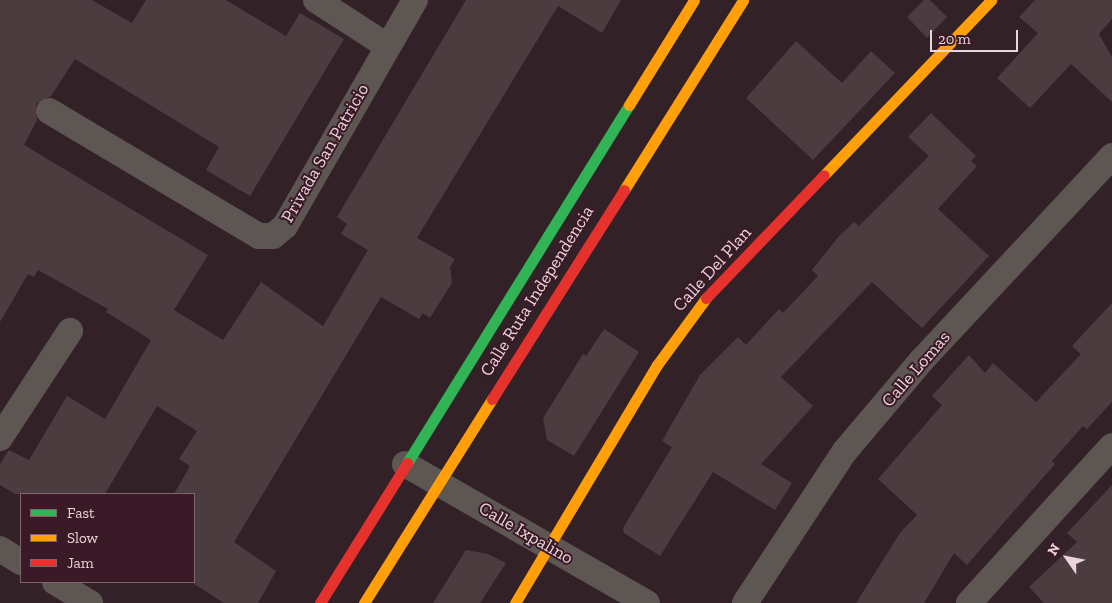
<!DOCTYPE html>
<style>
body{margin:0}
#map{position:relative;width:1112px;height:603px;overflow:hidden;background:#332128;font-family:"Zilla Slab",serif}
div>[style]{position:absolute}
.building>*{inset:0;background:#4b3c3f}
.street>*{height:26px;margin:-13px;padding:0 13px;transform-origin:13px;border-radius:13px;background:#5d5653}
.fast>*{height:11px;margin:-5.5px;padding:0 5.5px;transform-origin:5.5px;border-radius:5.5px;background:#30b455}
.slow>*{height:11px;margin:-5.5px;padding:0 5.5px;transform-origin:5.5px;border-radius:5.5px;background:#ff9f0a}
.jam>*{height:11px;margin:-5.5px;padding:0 5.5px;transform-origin:5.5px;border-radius:5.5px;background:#e5322d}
span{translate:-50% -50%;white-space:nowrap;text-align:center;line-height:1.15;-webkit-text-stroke:4px #3a1a27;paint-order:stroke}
.street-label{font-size:18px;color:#ebd4db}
.legend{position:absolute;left:20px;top:493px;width:175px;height:90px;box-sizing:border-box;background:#3a1a27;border:1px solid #81646f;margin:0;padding:6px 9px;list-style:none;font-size:15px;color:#ebd4db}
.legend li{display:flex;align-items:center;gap:10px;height:25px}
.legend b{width:25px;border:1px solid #81646f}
.north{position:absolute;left:1042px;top:533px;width:50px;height:50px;-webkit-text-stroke:4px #3a1a27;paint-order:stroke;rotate:303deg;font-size:14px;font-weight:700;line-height:20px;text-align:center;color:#ebd4db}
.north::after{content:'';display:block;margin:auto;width:18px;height:22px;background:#ebd4db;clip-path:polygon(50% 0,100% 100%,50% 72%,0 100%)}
.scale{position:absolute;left:930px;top:30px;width:88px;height:22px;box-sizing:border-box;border:2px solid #ebd4db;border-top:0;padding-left:6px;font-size:15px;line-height:18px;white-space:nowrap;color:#ebd4db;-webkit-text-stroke:4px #3a1a27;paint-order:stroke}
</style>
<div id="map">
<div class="building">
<i style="clip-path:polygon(0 0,92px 0,132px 23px,146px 0,226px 0,286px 36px,300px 13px,344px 39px,250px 196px,206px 170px,219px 147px,75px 59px,51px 96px,36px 104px,37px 120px,24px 145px,208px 255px,174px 310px,223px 340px,261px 282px,323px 326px,368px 250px,341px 234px,347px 224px,337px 217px,466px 0,621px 0,602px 33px,558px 6px,417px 238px,455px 259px,450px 267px,452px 283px,430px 318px,423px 313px,419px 319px,381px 297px,234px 542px,276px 571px,258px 603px,224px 603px,194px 584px,194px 494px,174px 494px,190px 466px,179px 459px,197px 431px,157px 406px,105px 494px,15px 494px,0 485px,0 464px,9px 450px,29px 460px,67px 396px,105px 419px,151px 340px,106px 312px,108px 309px,38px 270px,34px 277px,28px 274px,0 322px)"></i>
<i style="clip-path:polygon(924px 0,930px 0,947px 17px,927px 38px,907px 17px)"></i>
<i style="clip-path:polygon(1035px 0,1112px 0,1112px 19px,1099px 34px,1112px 57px,1112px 102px,1071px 64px,1030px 108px,997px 78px,1038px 33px,1019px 17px)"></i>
<i style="clip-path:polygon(796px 41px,842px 83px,871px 51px,895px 73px,813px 160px,746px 98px)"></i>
<i style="clip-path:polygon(931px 113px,976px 156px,971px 161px,977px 166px,938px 209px,989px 256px,922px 328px,872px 282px,781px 377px,813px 406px,761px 464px,792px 483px,775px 510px,713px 472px,660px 556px,624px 533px,623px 528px,672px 447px,662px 441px,700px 375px,738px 337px,746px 345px,779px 309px,783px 313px,818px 276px,812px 270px,839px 236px,854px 222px,859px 226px,929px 156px,908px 137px)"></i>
<i style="clip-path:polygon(1112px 303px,1112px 402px,1087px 429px,1083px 426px,1052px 461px,1055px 464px,967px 565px,954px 553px,924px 603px,856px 603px,900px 533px,917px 515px,878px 479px,942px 405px,932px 396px,969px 355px,985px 373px,993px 363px,1036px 402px,1081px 354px,1072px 346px)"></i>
<i style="clip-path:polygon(604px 329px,639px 352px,574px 456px,547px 440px,543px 418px,583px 354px,586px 356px)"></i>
<i style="clip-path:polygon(1112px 485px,1112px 603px,1044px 603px,1029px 587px,1077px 542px,1067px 533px)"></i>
<i style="clip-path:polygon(466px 550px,488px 554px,506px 563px,480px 603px,433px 603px)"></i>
</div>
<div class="street">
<i style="left:316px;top:0;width:85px;rotate:32.9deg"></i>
<i style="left:49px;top:111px;width:244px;rotate:30.8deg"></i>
<i style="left:259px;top:236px;width:14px"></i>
<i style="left:273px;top:236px;width:16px;rotate:-40deg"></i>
<i style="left:285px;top:226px;width:261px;rotate:-60.1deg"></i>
<i style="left:0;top:438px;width:128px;rotate:-56.8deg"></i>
<i style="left:405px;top:464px;width:279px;rotate:29.9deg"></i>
<i style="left:0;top:549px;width:25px;rotate:32deg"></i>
<i style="left:55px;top:582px;width:41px;rotate:31deg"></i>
<i style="left:745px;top:603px;width:182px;rotate:-56.7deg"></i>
<i style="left:845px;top:451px;width:119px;rotate:-49.8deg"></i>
<i style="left:922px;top:360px;width:279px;rotate:-47deg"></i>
<i style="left:969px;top:603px;width:212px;rotate:-47.7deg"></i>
</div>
<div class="fast">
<i style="left:407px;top:463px;width:421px;rotate:-58.2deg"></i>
</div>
<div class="slow">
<i style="left:629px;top:105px;width:123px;rotate:-58.2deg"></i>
<i style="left:824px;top:175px;width:242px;rotate:-46.3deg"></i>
<i style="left:624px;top:190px;width:224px;rotate:-57.9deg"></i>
<i style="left:364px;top:603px;width:241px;rotate:-57.9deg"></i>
<i style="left:515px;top:603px;width:277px;rotate:-59.2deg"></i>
<i style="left:657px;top:365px;width:83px;rotate:-53.8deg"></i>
</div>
<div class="jam">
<i style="left:706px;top:298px;width:170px;rotate:-46.2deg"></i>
<i style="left:492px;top:399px;width:247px;rotate:-57.7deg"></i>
<i style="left:320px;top:603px;width:165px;rotate:-58.1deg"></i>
</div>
<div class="street-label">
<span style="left:325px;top:153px;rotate:-60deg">Privada San Patricio</span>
<span style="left:712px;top:269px;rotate:-48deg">Calle Del Plan</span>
<span style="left:537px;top:291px;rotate:-58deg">Calle Ruta Independencia</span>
<span style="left:916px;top:369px;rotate:-49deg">Calle Lomas</span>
<span style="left:526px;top:533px;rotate:30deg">Calle Ixpalino</span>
</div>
<ul class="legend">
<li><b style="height:6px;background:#30b455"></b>Fast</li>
<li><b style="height:6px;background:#ff9f0a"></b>Slow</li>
<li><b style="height:6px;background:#e5322d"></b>Jam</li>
</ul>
<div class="north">N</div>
<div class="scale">20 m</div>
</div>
